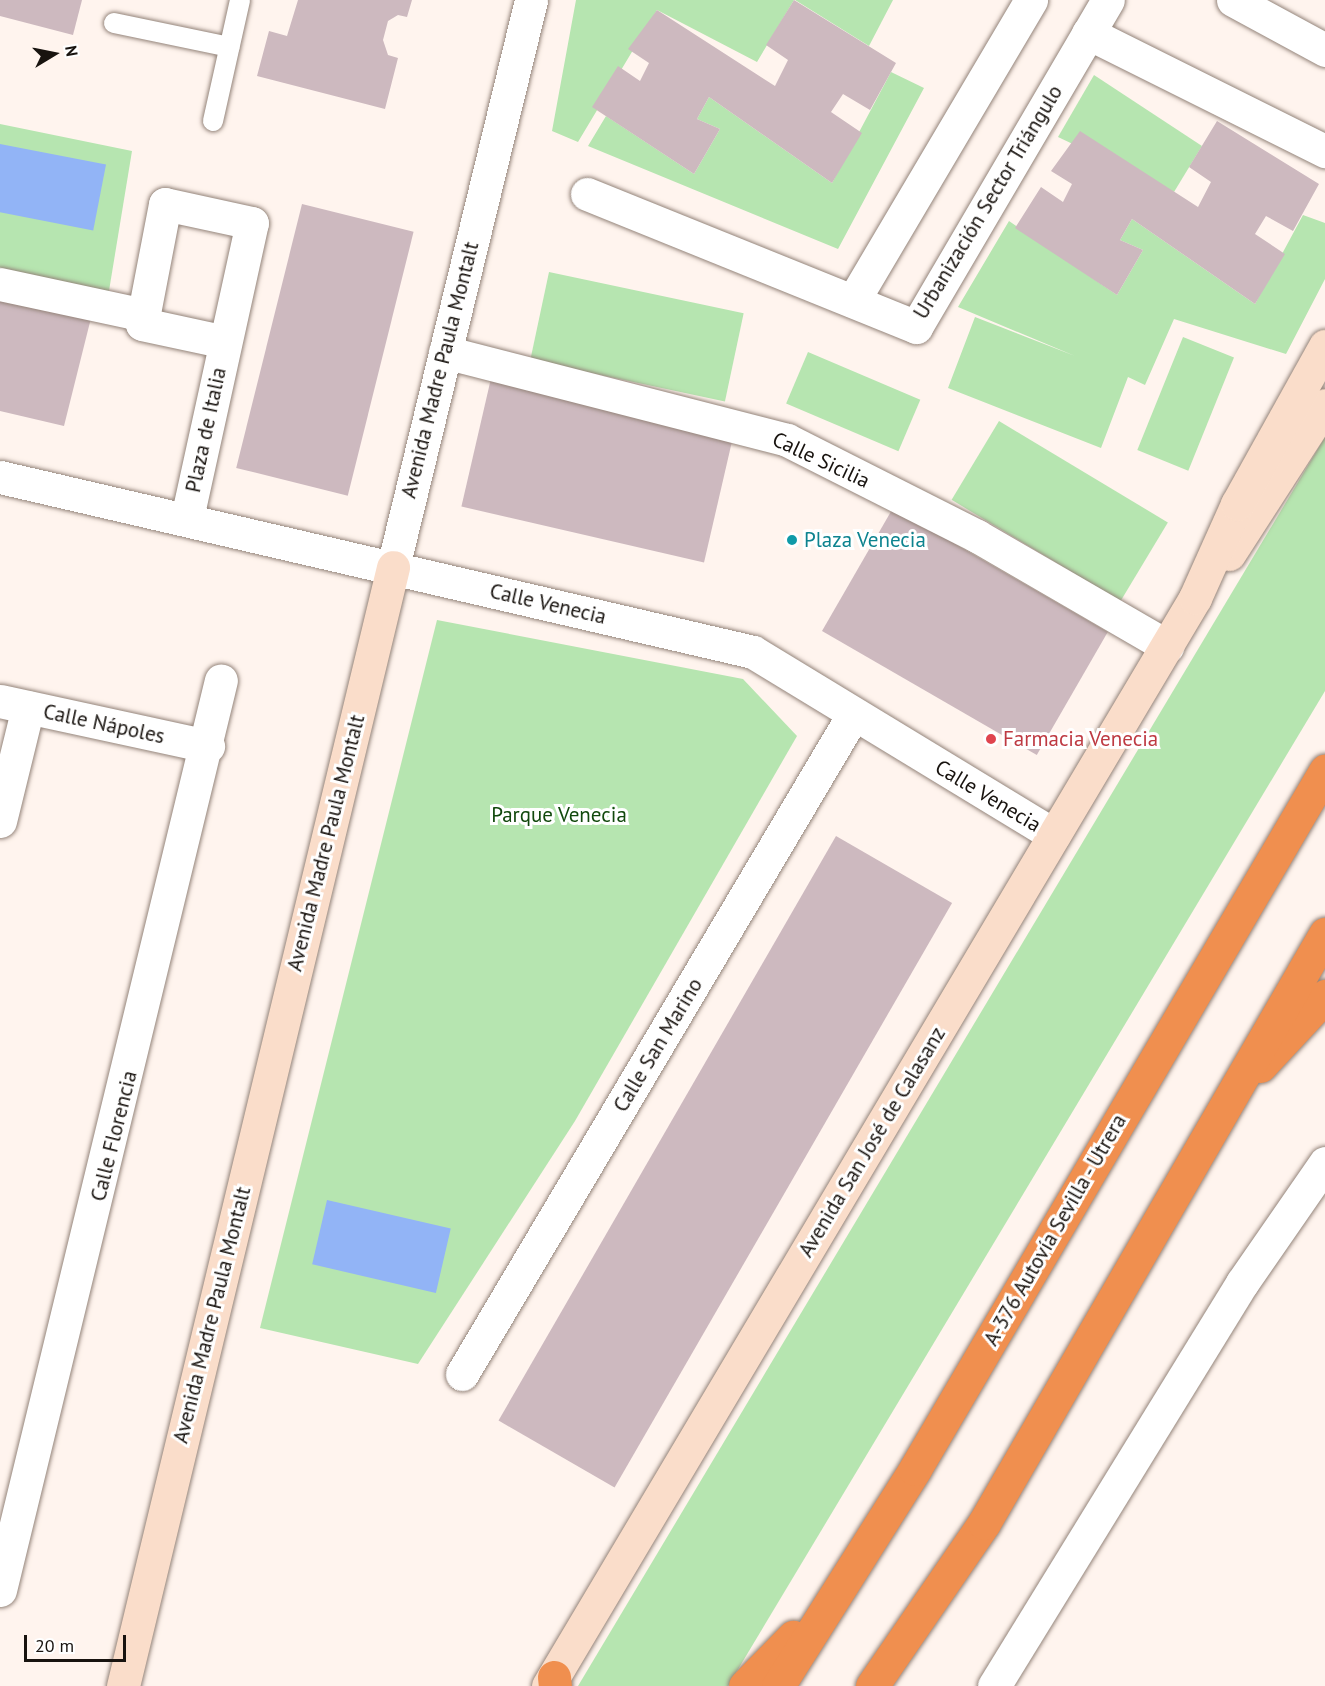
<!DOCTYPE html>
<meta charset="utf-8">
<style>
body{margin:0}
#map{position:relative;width:1325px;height:1686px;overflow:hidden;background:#fff4ee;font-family:"PT Sans",sans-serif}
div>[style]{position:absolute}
.green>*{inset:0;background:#b6e5b0;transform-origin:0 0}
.water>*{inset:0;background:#92b4f6;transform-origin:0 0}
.building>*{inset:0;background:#cdb9bf;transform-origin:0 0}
.roads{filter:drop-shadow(0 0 2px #94847a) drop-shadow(0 0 2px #94847a)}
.lane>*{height:20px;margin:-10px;padding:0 10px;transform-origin:10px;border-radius:10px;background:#fff}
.street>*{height:33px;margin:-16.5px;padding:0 16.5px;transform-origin:16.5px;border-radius:16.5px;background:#fff}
.secondary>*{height:33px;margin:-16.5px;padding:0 16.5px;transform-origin:16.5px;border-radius:16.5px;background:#faddca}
.highway>*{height:33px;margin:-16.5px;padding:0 16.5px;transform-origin:16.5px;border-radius:16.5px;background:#f08f4f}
.dots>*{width:16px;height:16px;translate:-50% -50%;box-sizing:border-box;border:3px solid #fff;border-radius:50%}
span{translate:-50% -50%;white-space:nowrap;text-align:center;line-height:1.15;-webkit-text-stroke:6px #fff;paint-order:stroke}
.street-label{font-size:21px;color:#18130f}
.culture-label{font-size:21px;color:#0d838f}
.left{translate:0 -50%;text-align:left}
.health-label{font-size:21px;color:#be3a42}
.park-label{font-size:21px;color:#12490d}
.north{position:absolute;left:24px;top:24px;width:60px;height:60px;-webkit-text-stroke:4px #fff;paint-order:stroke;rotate:80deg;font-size:16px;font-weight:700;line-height:24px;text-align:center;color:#18130f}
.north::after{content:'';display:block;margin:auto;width:21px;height:27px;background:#18130f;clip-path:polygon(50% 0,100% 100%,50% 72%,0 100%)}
.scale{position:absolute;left:24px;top:1635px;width:102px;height:27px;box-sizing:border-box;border:3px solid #18130f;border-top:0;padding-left:8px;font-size:18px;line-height:21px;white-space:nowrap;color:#18130f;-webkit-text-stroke:4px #fff;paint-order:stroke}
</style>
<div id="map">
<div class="green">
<i style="clip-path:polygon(576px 0,794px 0,757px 62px,657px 10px,578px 142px,552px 131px)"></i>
<i style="clip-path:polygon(795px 0,893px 0,869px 46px)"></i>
<i style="clip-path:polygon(891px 72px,924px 88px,838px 249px,588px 146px,606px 116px,694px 174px,720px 129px,697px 119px,709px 97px,832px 183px)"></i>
<i style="clip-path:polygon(1094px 75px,1202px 146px,1174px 192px,1058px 137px)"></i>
<i style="clip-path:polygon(0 124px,132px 151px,107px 303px,0 279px)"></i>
<i style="clip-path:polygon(1303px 215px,1325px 223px,1325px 279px,1286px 354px,1174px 319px,1145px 385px,1128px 377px,1101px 448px,948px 388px,975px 317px,1075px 356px,958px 307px,1009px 221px,1117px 295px,1143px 250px,1120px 240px,1132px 219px,1255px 304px)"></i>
<i style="left:549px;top:272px;width:199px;height:90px;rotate:12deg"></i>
<i style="left:1183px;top:337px;width:55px;height:122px;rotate:22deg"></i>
<i style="left:808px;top:352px;width:122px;height:56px;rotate:23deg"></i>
<i style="left:999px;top:421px;width:197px;height:92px;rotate:31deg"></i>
<i style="clip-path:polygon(1325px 437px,1325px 691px,728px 1686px,578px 1686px)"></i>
<i style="clip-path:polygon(437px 620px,743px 679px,797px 736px,575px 1121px,418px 1364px,260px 1328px)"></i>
</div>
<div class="water">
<i style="left:0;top:144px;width:108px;height:67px;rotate:11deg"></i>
<i style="left:327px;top:1200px;width:127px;height:66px;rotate:13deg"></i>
</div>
<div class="building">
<i style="clip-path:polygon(0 0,82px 0,73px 35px,0 16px)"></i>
<i style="clip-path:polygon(298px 0,412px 0,407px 17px,398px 15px,388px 21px,383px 40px,388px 55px,398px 58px,385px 109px,257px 76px,269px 31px,287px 36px)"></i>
<i style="clip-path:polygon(794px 0,896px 63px,870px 110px,843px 94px,831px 112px,862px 133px,832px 183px,709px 97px,697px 119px,720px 129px,694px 174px,592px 107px,618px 66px,640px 81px,649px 63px,628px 49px,657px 10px,775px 86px,788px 60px,766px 45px)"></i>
<i style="clip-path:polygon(1217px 121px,1319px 184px,1293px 231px,1266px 216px,1255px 234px,1285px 254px,1255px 304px,1132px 219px,1120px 240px,1143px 250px,1117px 295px,1015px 228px,1041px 187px,1063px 202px,1072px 184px,1051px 171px,1080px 131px,1198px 207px,1211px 182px,1189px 167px)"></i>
<i style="left:302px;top:204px;width:115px;height:272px;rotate:14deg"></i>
<i style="clip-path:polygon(0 289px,93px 310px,64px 426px,0 411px)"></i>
<i style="left:492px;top:374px;width:249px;height:136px;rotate:13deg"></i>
<i style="left:893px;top:508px;width:248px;height:142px;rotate:30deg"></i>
<i style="left:836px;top:836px;width:134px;height:675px;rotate:30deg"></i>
</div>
<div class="roads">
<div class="lane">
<i style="left:114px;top:23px;width:118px;rotate:11.7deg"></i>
<i style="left:213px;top:121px;width:124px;rotate:-77.4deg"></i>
</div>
<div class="street">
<i style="left:1233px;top:0;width:105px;rotate:28.5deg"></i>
<i style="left:1088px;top:33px;width:265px;rotate:26.5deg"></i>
<i style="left:587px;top:194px;width:355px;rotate:22deg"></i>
<i style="left:916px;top:327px;width:379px;rotate:-59.6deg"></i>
<i style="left:0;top:284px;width:147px;rotate:12.1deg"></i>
<i style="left:853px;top:301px;width:350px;rotate:-59.4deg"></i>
<i style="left:445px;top:352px;width:353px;rotate:14.4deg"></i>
<i style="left:787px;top:440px;width:213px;rotate:26.8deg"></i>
<i style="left:977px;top:536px;width:220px;rotate:30.1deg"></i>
<i style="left:0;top:477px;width:773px;rotate:13.08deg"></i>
<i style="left:753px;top:652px;width:352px;rotate:31.3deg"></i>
<i style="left:187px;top:518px;width:302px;rotate:-77.6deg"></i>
<i style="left:252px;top:223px;width:89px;rotate:-167.7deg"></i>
<i style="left:165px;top:204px;width:122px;rotate:100.9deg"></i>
<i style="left:142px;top:324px;width:85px;rotate:12.2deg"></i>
<i style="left:393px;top:567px;width:584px;rotate:-76.32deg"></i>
<i style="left:0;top:701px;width:213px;rotate:12.2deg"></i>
<i style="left:0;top:821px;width:117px;rotate:-76.2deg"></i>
<i style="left:462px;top:1374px;width:766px;rotate:-59.32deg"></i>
<i style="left:0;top:1590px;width:936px;rotate:-76.35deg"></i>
<i style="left:994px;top:1686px;width:473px;rotate:-58.4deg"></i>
<i style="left:1242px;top:1283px;width:146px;rotate:-55.3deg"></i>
</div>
<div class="secondary">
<i style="left:1229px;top:554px;width:177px;rotate:-57.2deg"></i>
<i style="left:123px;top:1686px;width:1151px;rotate:-76.43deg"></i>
<i style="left:548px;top:1686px;width:1266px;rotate:-59.26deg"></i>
<i style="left:1195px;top:598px;width:103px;rotate:-65.9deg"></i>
<i style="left:1237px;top:504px;width:181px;rotate:-60.9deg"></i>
</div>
<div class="highway">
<i style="left:1260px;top:1066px;width:96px;rotate:-47.1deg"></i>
<i style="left:554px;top:1677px;width:9px;rotate:84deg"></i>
<i style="left:745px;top:1686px;width:69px;rotate:-45.6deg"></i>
<i style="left:778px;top:1686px;width:257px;rotate:-57.7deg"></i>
<i style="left:915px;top:1469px;width:810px;rotate:-59.57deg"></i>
<i style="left:872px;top:1686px;width:198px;rotate:-55.5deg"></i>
<i style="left:984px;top:1523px;width:681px;rotate:-59.93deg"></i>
</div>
</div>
<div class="dots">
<i style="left:792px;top:540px;background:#0f9aa8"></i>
<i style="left:991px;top:739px;background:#e0444e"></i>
</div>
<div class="street-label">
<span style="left:988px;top:202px;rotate:-59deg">Urbanización Sector Triángulo</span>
<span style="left:440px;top:370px;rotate:-76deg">Avenida Madre Paula Montalt</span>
<span style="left:206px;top:430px;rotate:-78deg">Plaza de Italia</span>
<span style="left:821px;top:460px;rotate:25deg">Calle Sicilia</span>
<span style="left:548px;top:604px;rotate:13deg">Calle Venecia</span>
<span style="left:104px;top:724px;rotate:12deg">Calle Nápoles</span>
<span style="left:988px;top:796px;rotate:31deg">Calle Venecia</span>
<span style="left:326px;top:843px;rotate:-76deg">Avenida Madre Paula Montalt</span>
<span style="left:658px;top:1045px;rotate:-59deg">Calle San Marino</span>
<span style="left:114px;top:1136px;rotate:-76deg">Calle Florencia</span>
<span style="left:872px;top:1142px;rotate:-59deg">Avenida San José de Calasanz</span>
<span style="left:1055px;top:1230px;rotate:-60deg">A-376 Autovía Sevilla - Utrera</span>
<span style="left:212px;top:1315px;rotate:-76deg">Avenida Madre Paula Montalt</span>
</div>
<div class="culture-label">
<span class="left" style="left:804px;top:540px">Plaza Venecia</span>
</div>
<div class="health-label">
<span class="left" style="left:1003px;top:739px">Farmacia Venecia</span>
</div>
<div class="park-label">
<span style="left:559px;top:815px">Parque Venecia</span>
</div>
<div class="north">N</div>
<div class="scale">20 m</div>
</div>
